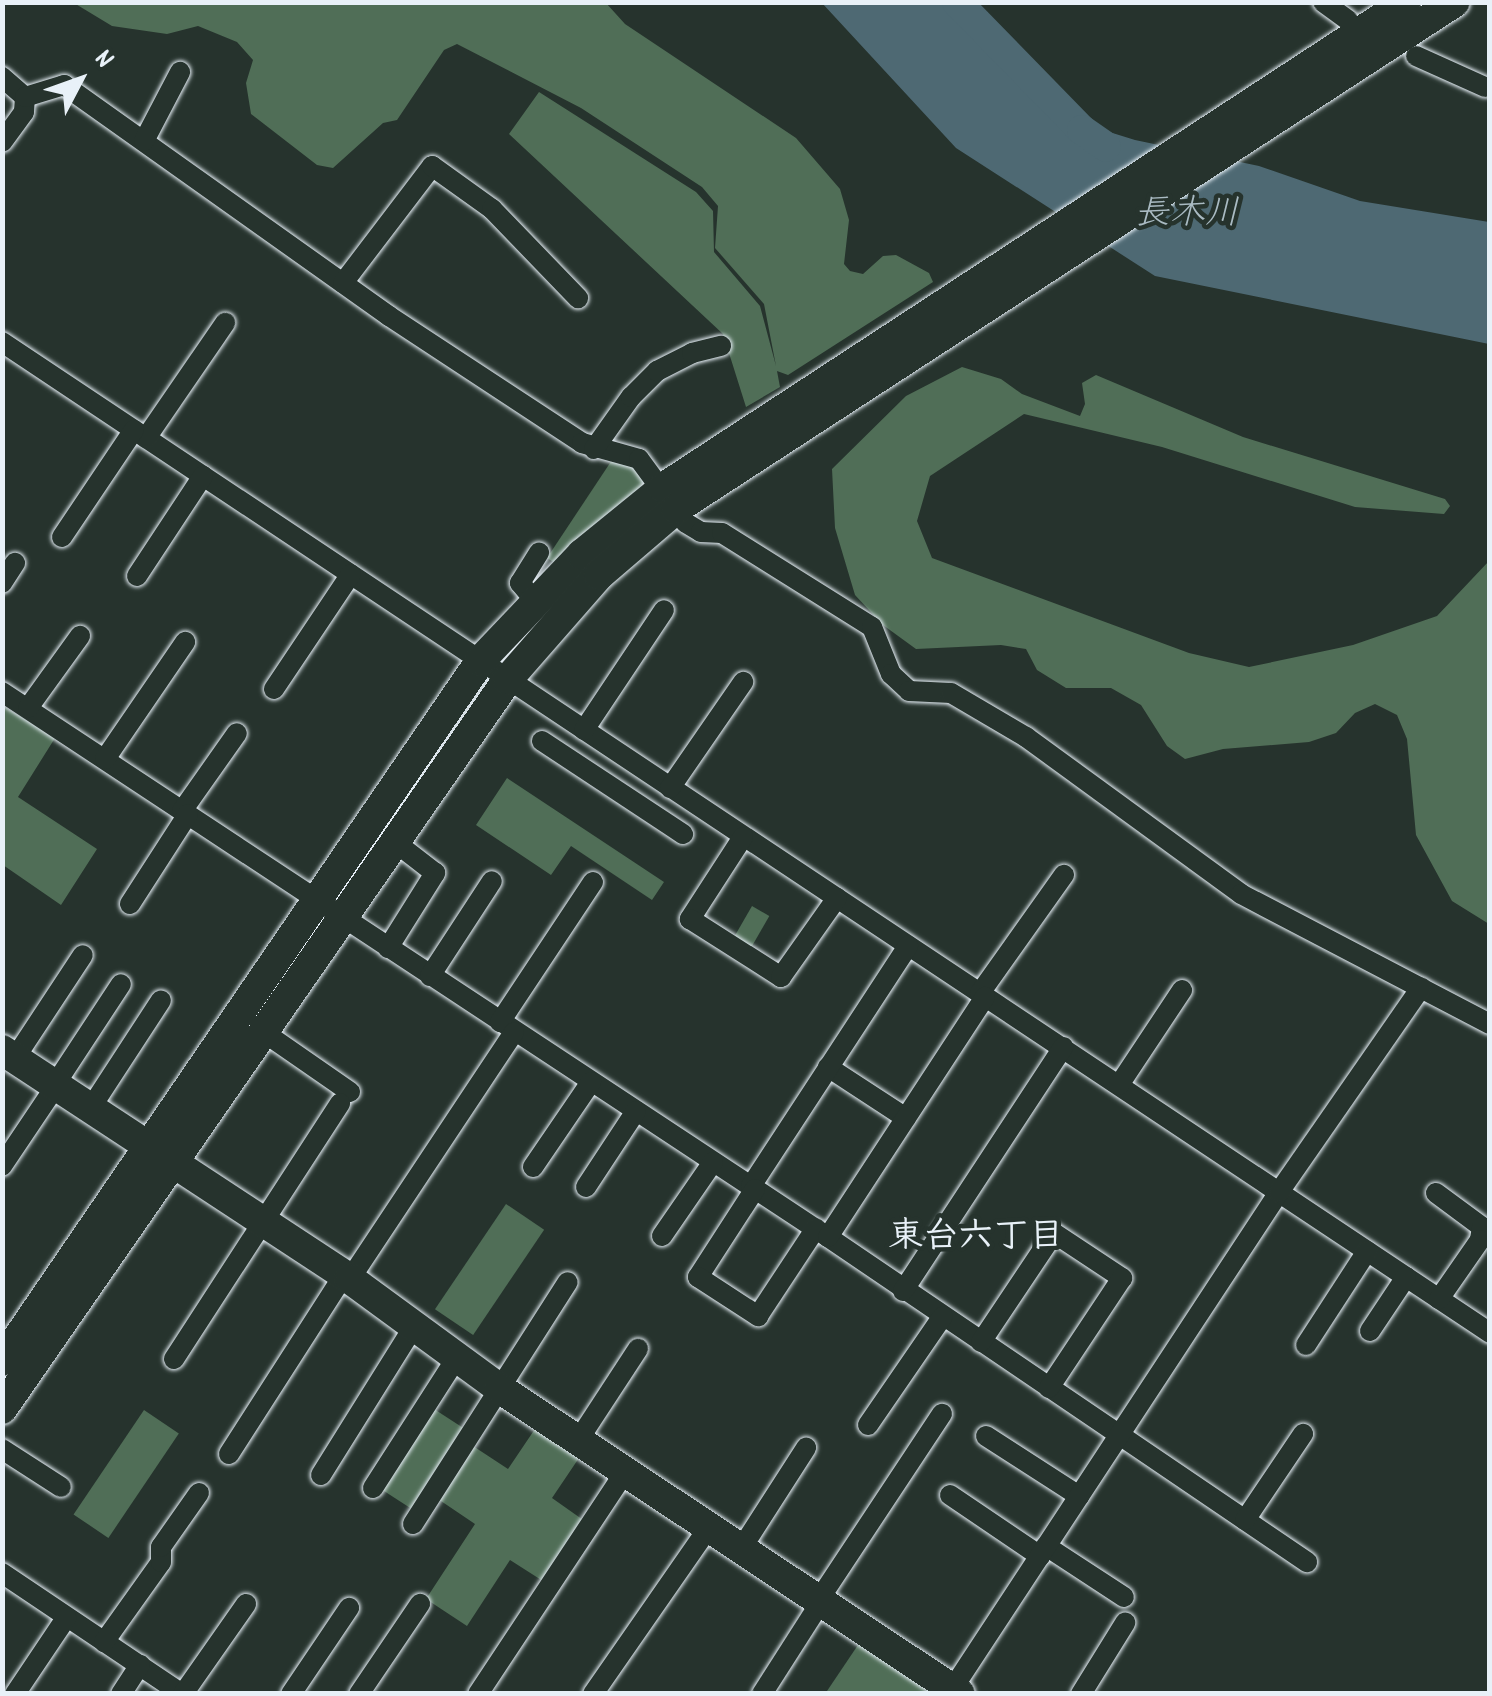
<!DOCTYPE html>
<meta charset="utf-8">
<style>
body{margin:0}
#map{position:relative;width:1492px;height:1696px;overflow:hidden;background:#26332d;font-family:Dekko,"Klee One",sans-serif}
div>[style]{position:absolute}
.green>*{inset:0;background:#506e57;transform-origin:0 0}
.water>*{inset:0;background:#4e6973}
.river>*{height:30px;margin:-15px;padding:0 15px;transform-origin:15px;border-radius:15px;background:#4e6973}
.roads{filter:drop-shadow(0 0 2px #e8f1f8) drop-shadow(0 0 2px #e8f1f8)}
.street>*{height:20px;margin:-10px;padding:0 10px;transform-origin:10px;border-radius:10px;background:#26332d}
.secondary>*{height:30px;margin:-15px;padding:0 15px;transform-origin:15px;border-radius:15px;background:#26332d}
span{translate:-50% -50%;white-space:nowrap;text-align:center;line-height:1.15;-webkit-text-stroke:9px #26332d;paint-order:stroke}
.water-label{font-size:35px;color:#aabbc3;font-style:italic}
.neighbourhood-label{font-size:35px;color:#e8f1f8;font-weight:700}
.frame{position:absolute;inset:0;border:5px solid #e8f1f8;pointer-events:none}
.north{position:absolute;left:30px;top:30px;width:100px;height:100px;-webkit-text-stroke:8px #26332d;paint-order:stroke;rotate:49deg;font-size:28px;font-weight:700;line-height:40px;text-align:center;color:#e8f1f8}
.north::after{content:'';display:block;margin:auto;width:35px;height:45px;background:#e8f1f8;clip-path:polygon(50% 0,100% 100%,50% 72%,0 100%)}
</style>
<div id="map">
<div class="green">
<i style="clip-path:polygon(74px 3px,606px 3px,625px 24px,796px 138px,840px 189px,849px 220px,844px 264px,850px 271px,863px 274px,883px 256px,896px 255px,929px 273px,933px 282px,788px 375px,777px 371px,780px 387px,746px 407px,723px 334px,509px 134px,539px 92px,696px 192px,713px 211px,714px 252px,760px 306px,776px 366px,764px 304px,715px 248px,718px 206px,702px 187px,581px 108px,457px 44px,444px 50px,397px 120px,383px 123px,333px 168px,317px 165px,251px 114px,246px 83px,253px 60px,237px 42px,198px 26px,167px 34px,112px 26px)"></i>
<i style="clip-path:polygon(962px 367px,1001px 379px,1022px 394px,1080px 416px,1085px 404px,1082px 383px,1096px 375px,1243px 437px,1445px 499px,1450px 506px,1444px 514px,1355px 507px,1162px 447px,1024px 414px,930px 476px,917px 521px,932px 558px,1189px 653px,1249px 667px,1353px 645px,1437px 616px,1489px 561px,1489px 924px,1452px 901px,1416px 835px,1407px 739px,1397px 715px,1375px 704px,1355px 713px,1336px 733px,1309px 742px,1223px 749px,1185px 759px,1167px 746px,1141px 705px,1111px 688px,1066px 688px,1037px 670px,1026px 649px,1001px 645px,916px 649px,883px 625px,855px 595px,835px 528px,832px 469px,906px 396px)"></i>
<i style="clip-path:polygon(612px 460px,633px 467px,647px 482px,555px 563px,547px 558px)"></i>
<i style="clip-path:polygon(3px 706px,55px 738px,18px 797px,97px 849px,61px 905px,3px 865px)"></i>
<i style="clip-path:polygon(507px 778px,664px 882px,652px 900px,571px 846px,551px 875px,476px 825px)"></i>
<i style="left:752px;top:906px;width:20px;height:36px;rotate:30deg"></i>
<i style="left:506px;top:1204px;width:46px;height:127px;rotate:34deg"></i>
<i style="left:434px;top:1409px;width:40px;height:96px;rotate:33deg"></i>
<i style="left:144px;top:1410px;width:42px;height:126px;rotate:34deg"></i>
<i style="clip-path:polygon(539px 1423px,583px 1452px,552px 1498px,586px 1522px,546px 1583px,510px 1560px,467px 1626px,426px 1599px,475px 1524px,438px 1499px,473px 1446px,508px 1469px)"></i>
<i style="clip-path:polygon(860px 1642px,935px 1694px,825px 1694px)"></i>
</div>
<div class="water">
<i style="clip-path:polygon(822px 3px,942px 3px,1045px 112px,1135px 140px,1259px 166px,1360px 201px,1489px 222px,1489px 344px,1155px 276px,956px 148px)"></i>
</div>
<div class="river">
<i style="left:957px;top:2px;width:179px;rotate:45.7deg"></i>
<i style="left:1082px;top:130px;width:29px;rotate:35deg"></i>
</div>
<div class="roads">
<div class="street">
<i style="left:1323px;top:2px;width:31px;rotate:36deg"></i>
<i style="left:1416px;top:56px;width:76px;rotate:24.2deg"></i>
<i style="left:2px;top:77px;width:30px;rotate:41deg"></i>
<i style="left:25px;top:97px;width:15px;rotate:94deg"></i>
<i style="left:24px;top:112px;width:37px;rotate:126deg"></i>
<i style="left:25px;top:97px;width:41px;rotate:-17.1deg"></i>
<i style="left:64px;top:85px;width:399px;rotate:35.4deg"></i>
<i style="left:389px;top:316px;width:231px;rotate:33.3deg"></i>
<i style="left:582px;top:443px;width:59px;rotate:15.7deg"></i>
<i style="left:639px;top:459px;width:79px;rotate:53.7deg"></i>
<i style="left:686px;top:523px;width:17px;rotate:31deg"></i>
<i style="left:701px;top:532px;width:21px;rotate:3deg"></i>
<i style="left:722px;top:533px;width:177px;rotate:32.1deg"></i>
<i style="left:872px;top:627px;width:51px;rotate:68deg"></i>
<i style="left:891px;top:674px;width:25px;rotate:43deg"></i>
<i style="left:909px;top:691px;width:42px;rotate:2.7deg"></i>
<i style="left:951px;top:693px;width:87px;rotate:30.4deg"></i>
<i style="left:1026px;top:737px;width:266px;rotate:36.1deg"></i>
<i style="left:1241px;top:894px;width:281px;rotate:27.6deg"></i>
<i style="left:144px;top:141px;width:78px;rotate:-62.4deg"></i>
<i style="left:343px;top:283px;width:147px;rotate:-52.7deg"></i>
<i style="left:432px;top:166px;width:74px;rotate:35.6deg"></i>
<i style="left:492px;top:209px;width:124px;rotate:46deg"></i>
<i style="left:2px;top:342px;width:1788px;rotate:33.66deg"></i>
<i style="left:146px;top:438px;width:140px;rotate:-55.5deg"></i>
<i style="left:594px;top:449px;width:64px;rotate:-54.6deg"></i>
<i style="left:631px;top:397px;width:37px;rotate:-45deg"></i>
<i style="left:657px;top:371px;width:39px;rotate:-27deg"></i>
<i style="left:692px;top:353px;width:30px;rotate:-14deg"></i>
<i style="left:62px;top:537px;width:129px;rotate:-56.1deg"></i>
<i style="left:137px;top:576px;width:120px;rotate:-56.6deg"></i>
<i style="left:2px;top:583px;width:24px;rotate:-57deg"></i>
<i style="left:536px;top:602px;width:25px;rotate:-130deg"></i>
<i style="left:520px;top:583px;width:36px;rotate:-58deg"></i>
<i style="left:274px;top:689px;width:138px;rotate:-56.2deg"></i>
<i style="left:2px;top:692px;width:990px;rotate:33.42deg"></i>
<i style="left:828px;top:1237px;width:579px;rotate:34.16deg"></i>
<i style="left:28px;top:708px;width:89px;rotate:-54.2deg"></i>
<i style="left:584px;top:730px;width:144px;rotate:-56.3deg"></i>
<i style="left:542px;top:741px;width:169px;rotate:33.4deg"></i>
<i style="left:105px;top:759px;width:142px;rotate:-55.6deg"></i>
<i style="left:670px;top:788px;width:129px;rotate:-55.4deg"></i>
<i style="left:182px;top:811px;width:95px;rotate:-54.8deg"></i>
<i style="left:743px;top:837px;width:98px;rotate:122.9deg"></i>
<i style="left:690px;top:919px;width:108px;rotate:32.5deg"></i>
<i style="left:781px;top:977px;width:97px;rotate:-54.7deg"></i>
<i style="left:130px;top:904px;width:107px;rotate:-57.2deg"></i>
<i style="left:388px;top:948px;width:89px;rotate:-57.9deg"></i>
<i style="left:435px;top:873px;width:51px;rotate:-142.2deg"></i>
<i style="left:430px;top:976px;width:113px;rotate:-56.9deg"></i>
<i style="left:980px;top:993px;width:145px;rotate:-54.6deg"></i>
<i style="left:500px;top:1022px;width:168px;rotate:-56.4deg"></i>
<i style="left:262px;top:1031px;width:107px;rotate:34.7deg"></i>
<i style="left:15px;top:1058px;width:123px;rotate:-56.6deg"></i>
<i style="left:828px;top:1067px;width:93px;rotate:33.2deg"></i>
<i style="left:56px;top:1083px;width:118px;rotate:-56.7deg"></i>
<i style="left:1119px;top:1085px;width:114px;rotate:-56.4deg"></i>
<i style="left:92px;top:1106px;width:126px;rotate:-56.9deg"></i>
<i style="left:2px;top:1166px;width:99px;rotate:-56.1deg"></i>
<i style="left:533px;top:1167px;width:103px;rotate:-55.7deg"></i>
<i style="left:751px;top:1186px;width:287px;rotate:-56.8deg"></i>
<i style="left:586px;top:1187px;width:91px;rotate:-56.7deg"></i>
<i style="left:755px;top:1189px;width:105px;rotate:122.9deg"></i>
<i style="left:698px;top:1277px;width:72px;rotate:33deg"></i>
<i style="left:758px;top:1316px;width:105px;rotate:-56.6deg"></i>
<i style="left:1436px;top:1193px;width:57px;rotate:36.5deg"></i>
<i style="left:1482px;top:1227px;width:13px;rotate:99deg"></i>
<i style="left:1480px;top:1240px;width:72px;rotate:124.8deg"></i>
<i style="left:662px;top:1236px;width:90px;rotate:-55.4deg"></i>
<i style="left:828px;top:1237px;width:287px;rotate:-56.8deg"></i>
<i style="left:350px;top:1279px;width:296px;rotate:-56.4deg"></i>
<i style="left:903px;top:1291px;width:292px;rotate:-56.7deg"></i>
<i style="left:1370px;top:1331px;width:65px;rotate:-56.3deg"></i>
<i style="left:981px;top:1342px;width:131px;rotate:-56.2deg"></i>
<i style="left:1054px;top:1233px;width:82px;rotate:33.5deg"></i>
<i style="left:1122px;top:1278px;width:132px;rotate:123.6deg"></i>
<i style="left:1306px;top:1345px;width:112px;rotate:-57deg"></i>
<i style="left:174px;top:1359px;width:305px;rotate:-57deg"></i>
<i style="left:868px;top:1425px;width:132px;rotate:-55.5deg"></i>
<i style="left:986px;top:1436px;width:111px;rotate:32.8deg"></i>
<i style="left:579px;top:1439px;width:108px;rotate:-56.8deg"></i>
<i style="left:2px;top:1449px;width:70px;rotate:32.8deg"></i>
<i style="left:229px;top:1454px;width:213px;rotate:-57.3deg"></i>
<i style="left:321px;top:1475px;width:176px;rotate:-58deg"></i>
<i style="left:373px;top:1488px;width:156px;rotate:-57.3deg"></i>
<i style="left:950px;top:1495px;width:109px;rotate:34.1deg"></i>
<i style="left:1245px;top:1520px;width:104px;rotate:-56deg"></i>
<i style="left:413px;top:1524px;width:287px;rotate:-57.4deg"></i>
<i style="left:743px;top:1546px;width:117px;rotate:-57.3deg"></i>
<i style="left:1046px;top:1546px;width:93px;rotate:33.2deg"></i>
<i style="left:2px;top:1573px;width:217px;rotate:33.9deg"></i>
<i style="left:820px;top:1598px;width:221px;rotate:-56.5deg"></i>
<i style="left:104px;top:1642px;width:98px;rotate:-54.5deg"></i>
<i style="left:161px;top:1562px;width:15px;rotate:-90deg"></i>
<i style="left:161px;top:1547px;width:66px;rotate:-54.9deg"></i>
<i style="left:953px;top:1688px;width:594px;rotate:-56.68deg"></i>
<i style="left:1279px;top:1192px;width:249px;rotate:-55.2deg"></i>
<i style="left:15px;top:1694px;width:92px;rotate:-56.1deg"></i>
<i style="left:121px;top:1694px;width:35px;rotate:-57deg"></i>
<i style="left:183px;top:1694px;width:110px;rotate:-55deg"></i>
<i style="left:291px;top:1694px;width:104px;rotate:-56deg"></i>
<i style="left:359px;top:1694px;width:109px;rotate:-55.9deg"></i>
<i style="left:478px;top:1694px;width:268px;rotate:-56.5deg"></i>
<i style="left:593px;top:1694px;width:207px;rotate:-55.2deg"></i>
<i style="left:762px;top:1694px;width:112px;rotate:-57.4deg"></i>
<i style="left:1081px;top:1694px;width:84px;rotate:-58.2deg"></i>
</div>
<div class="secondary">
<i style="left:2px;top:1050px;width:417px;rotate:33.3deg"></i>
<i style="left:350px;top:1279px;width:185px;rotate:36.2deg"></i>
<i style="left:499px;top:1388px;width:553px;rotate:33.58deg"></i>
<i style="left:2px;top:1361px;width:849px;rotate:-55.65deg"></i>
<i style="left:481px;top:660px;width:146px;rotate:-46.4deg"></i>
<i style="left:582px;top:554px;width:104px;rotate:-39.2deg"></i>
<i style="left:663px;top:488px;width:888px;rotate:-33.19deg"></i>
<i style="left:2px;top:1409px;width:888px;rotate:-55.27deg"></i>
<i style="left:508px;top:679px;width:138px;rotate:-48.8deg"></i>
<i style="left:599px;top:575px;width:101px;rotate:-40.6deg"></i>
<i style="left:676px;top:509px;width:929px;rotate:-33.06deg"></i>
</div>
</div>
<div class="water-label">
<span style="left:1187px;top:216px">長木川</span>
</div>
<div class="neighbourhood-label">
<span style="left:976px;top:1239px">東台六丁目</span>
</div>
<div class="frame"></div>
<div class="north">N</div>
</div>
